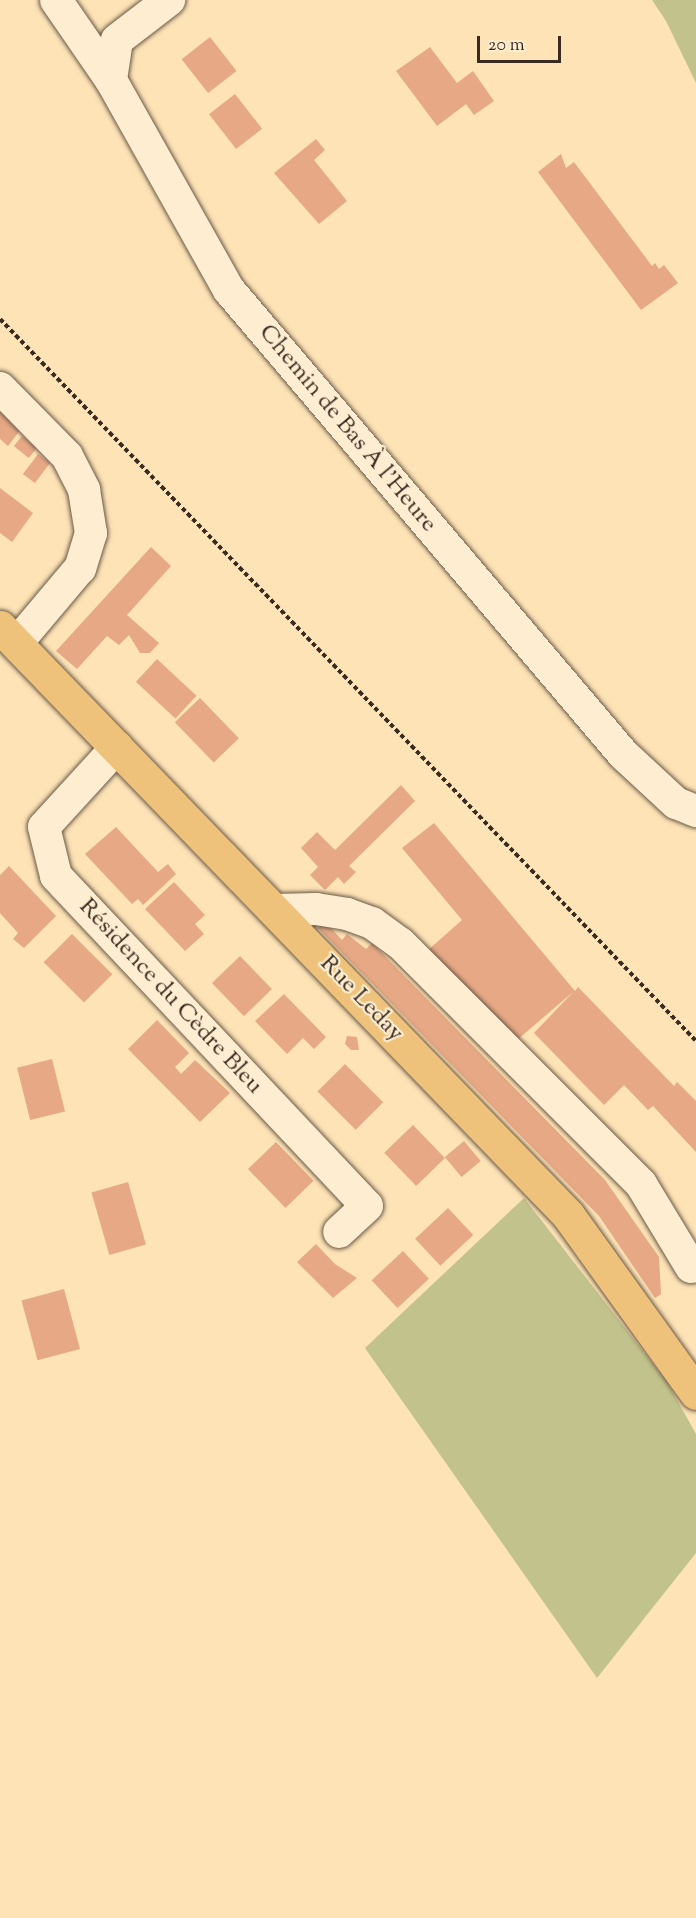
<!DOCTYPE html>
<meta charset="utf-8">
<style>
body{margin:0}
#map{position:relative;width:696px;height:1918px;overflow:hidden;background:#fde3b6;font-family:"Sorts Mill Goudy",serif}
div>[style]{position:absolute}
.green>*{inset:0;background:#c2c38c}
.building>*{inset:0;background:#e7a985;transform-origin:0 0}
.path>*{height:4px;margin-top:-2px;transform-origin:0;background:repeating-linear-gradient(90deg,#3a2b21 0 4.5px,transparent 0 7.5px)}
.roads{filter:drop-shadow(0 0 2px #6b5946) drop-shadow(0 0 2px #6b5946)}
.minor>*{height:32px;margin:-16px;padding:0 16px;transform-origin:16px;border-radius:16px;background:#feedd0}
.major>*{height:33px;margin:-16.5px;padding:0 16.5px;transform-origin:16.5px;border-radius:16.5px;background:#eec27b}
span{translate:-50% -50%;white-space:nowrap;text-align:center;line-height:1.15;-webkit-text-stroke:4.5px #feedd0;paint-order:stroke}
.street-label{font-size:24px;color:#3a2b21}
.scale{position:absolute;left:477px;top:36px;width:84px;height:27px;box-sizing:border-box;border:3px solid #3a2b21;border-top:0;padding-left:8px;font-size:18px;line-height:21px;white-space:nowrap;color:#3a2b21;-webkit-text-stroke:4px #feedd0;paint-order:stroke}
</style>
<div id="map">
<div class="green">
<i style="clip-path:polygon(652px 0,696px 0,696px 83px,666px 21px)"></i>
<i style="clip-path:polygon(524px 1198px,667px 1382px,696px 1434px,696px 1553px,597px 1678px,365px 1348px)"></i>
</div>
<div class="building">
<i style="left:210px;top:37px;width:43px;height:36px;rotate:52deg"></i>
<i style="clip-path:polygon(430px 47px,457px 83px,473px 71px,494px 101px,474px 115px,466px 104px,437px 126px,396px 71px)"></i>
<i style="left:235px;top:94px;width:44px;height:33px;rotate:52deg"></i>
<i style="clip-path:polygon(316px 139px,325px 150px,314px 160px,347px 201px,319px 224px,274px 173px)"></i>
<i style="clip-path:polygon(561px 154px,566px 168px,574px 162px,652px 266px,655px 263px,659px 269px,664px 265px,678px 283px,641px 310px,538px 172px)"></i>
<i style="clip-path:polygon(0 407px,21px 429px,8px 446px,0 439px)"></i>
<i style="left:22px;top:436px;width:19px;height:13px;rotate:39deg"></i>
<i style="left:38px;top:454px;width:15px;height:25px;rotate:37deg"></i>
<i style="clip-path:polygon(0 488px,33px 513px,12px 542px,0 533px)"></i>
<i style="clip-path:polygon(151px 547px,171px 566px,127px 615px,159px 643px,150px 653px,140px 653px,129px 635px,119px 645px,107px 636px,77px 669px,56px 651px)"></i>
<i style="left:157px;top:659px;width:54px;height:31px;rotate:43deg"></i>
<i style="left:200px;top:698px;width:56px;height:35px;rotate:46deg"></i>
<i style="clip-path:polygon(401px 785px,415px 801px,349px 866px,356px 872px,344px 884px,338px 877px,325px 890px,310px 875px,318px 867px,301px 848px,317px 832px,335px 850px)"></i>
<i style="clip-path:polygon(434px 823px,575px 991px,578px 987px,674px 1086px,677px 1082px,696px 1101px,696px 1152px,653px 1106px,648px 1110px,624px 1085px,604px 1105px,534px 1033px,573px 992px,510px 1046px,427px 951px,462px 920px,402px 848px)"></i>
<i style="clip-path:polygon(116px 827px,158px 872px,168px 864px,176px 874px,143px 905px,138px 899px,132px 904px,85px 854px)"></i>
<i style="clip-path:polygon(9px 866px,56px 916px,24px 948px,13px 939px,18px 933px,0 913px,0 875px)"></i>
<i style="clip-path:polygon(174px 882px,205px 915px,195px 924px,204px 934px,185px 951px,145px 909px)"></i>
<i style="clip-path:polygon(321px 925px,330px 927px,342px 940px,347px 934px,366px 949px,372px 943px,605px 1180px,659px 1257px,661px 1294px,655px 1298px,599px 1216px,318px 928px)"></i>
<i style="left:72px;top:934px;width:57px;height:40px;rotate:45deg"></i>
<i style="left:240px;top:956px;width:46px;height:39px;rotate:46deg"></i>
<i style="clip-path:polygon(284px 994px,326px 1037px,314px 1049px,303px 1038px,287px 1054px,255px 1021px)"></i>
<i style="clip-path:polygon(157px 1020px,189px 1053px,175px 1067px,181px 1074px,195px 1060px,230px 1093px,200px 1122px,128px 1049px)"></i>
<i style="clip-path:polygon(347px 1036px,357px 1037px,359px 1050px,351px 1050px,345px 1044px)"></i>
<i style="left:52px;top:1059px;width:54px;height:36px;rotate:76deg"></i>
<i style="left:345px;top:1064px;width:54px;height:39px;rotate:45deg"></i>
<i style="left:413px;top:1125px;width:46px;height:40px;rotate:46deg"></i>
<i style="left:464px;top:1141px;width:26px;height:25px;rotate:50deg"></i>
<i style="left:276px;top:1142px;width:54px;height:39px;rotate:46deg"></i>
<i style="left:128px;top:1182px;width:65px;height:38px;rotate:74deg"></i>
<i style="left:448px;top:1208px;width:37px;height:45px;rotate:47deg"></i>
<i style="clip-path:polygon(316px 1244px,335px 1264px,357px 1278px,333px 1298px,297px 1262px)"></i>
<i style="left:403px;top:1251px;width:38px;height:43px;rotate:47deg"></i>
<i style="left:64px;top:1289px;width:62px;height:44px;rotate:75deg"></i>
</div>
<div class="path">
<i style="left:0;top:319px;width:1003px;rotate:46.05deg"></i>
</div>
<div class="roads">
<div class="minor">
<i style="left:56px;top:0;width:97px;rotate:55.5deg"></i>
<i style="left:111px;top:80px;width:241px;rotate:60.7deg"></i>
<i style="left:229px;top:290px;width:609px;rotate:49.66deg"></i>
<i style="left:623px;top:754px;width:72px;rotate:42.8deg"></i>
<i style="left:676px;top:803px;width:22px;rotate:22deg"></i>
<i style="left:111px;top:80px;width:40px;rotate:-81.5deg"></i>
<i style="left:117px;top:40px;width:66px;rotate:-37.6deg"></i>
<i style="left:0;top:388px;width:95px;rotate:45.4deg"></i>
<i style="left:67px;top:456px;width:38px;rotate:63deg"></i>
<i style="left:84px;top:490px;width:44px;rotate:80.8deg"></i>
<i style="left:91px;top:533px;width:37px;rotate:107deg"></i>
<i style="left:80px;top:568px;width:99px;rotate:130.1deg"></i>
<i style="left:117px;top:747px;width:108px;rotate:132.4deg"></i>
<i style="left:44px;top:827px;width:50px;rotate:76.2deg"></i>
<i style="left:56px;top:876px;width:453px;rotate:46.7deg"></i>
<i style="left:367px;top:1206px;width:38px;rotate:137deg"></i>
<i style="left:275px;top:910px;width:41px;rotate:-1.4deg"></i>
<i style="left:316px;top:909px;width:31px;rotate:9deg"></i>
<i style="left:347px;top:914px;width:27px;rotate:20deg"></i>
<i style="left:372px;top:923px;width:34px;rotate:36deg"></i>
<i style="left:400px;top:943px;width:341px;rotate:45deg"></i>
<i style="left:641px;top:1184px;width:97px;rotate:58.9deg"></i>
</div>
<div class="major">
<i style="left:0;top:627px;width:818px;rotate:45.99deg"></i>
<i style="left:568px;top:1215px;width:219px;rotate:54.3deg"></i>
</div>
</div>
<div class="street-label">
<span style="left:347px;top:429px;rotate:50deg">Chemin de Bas À l'Heure</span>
<span style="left:170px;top:997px;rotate:47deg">Résidence du Cèdre Bleu</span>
<span style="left:361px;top:999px;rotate:46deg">Rue Leday</span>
</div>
<div class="scale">20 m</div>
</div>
